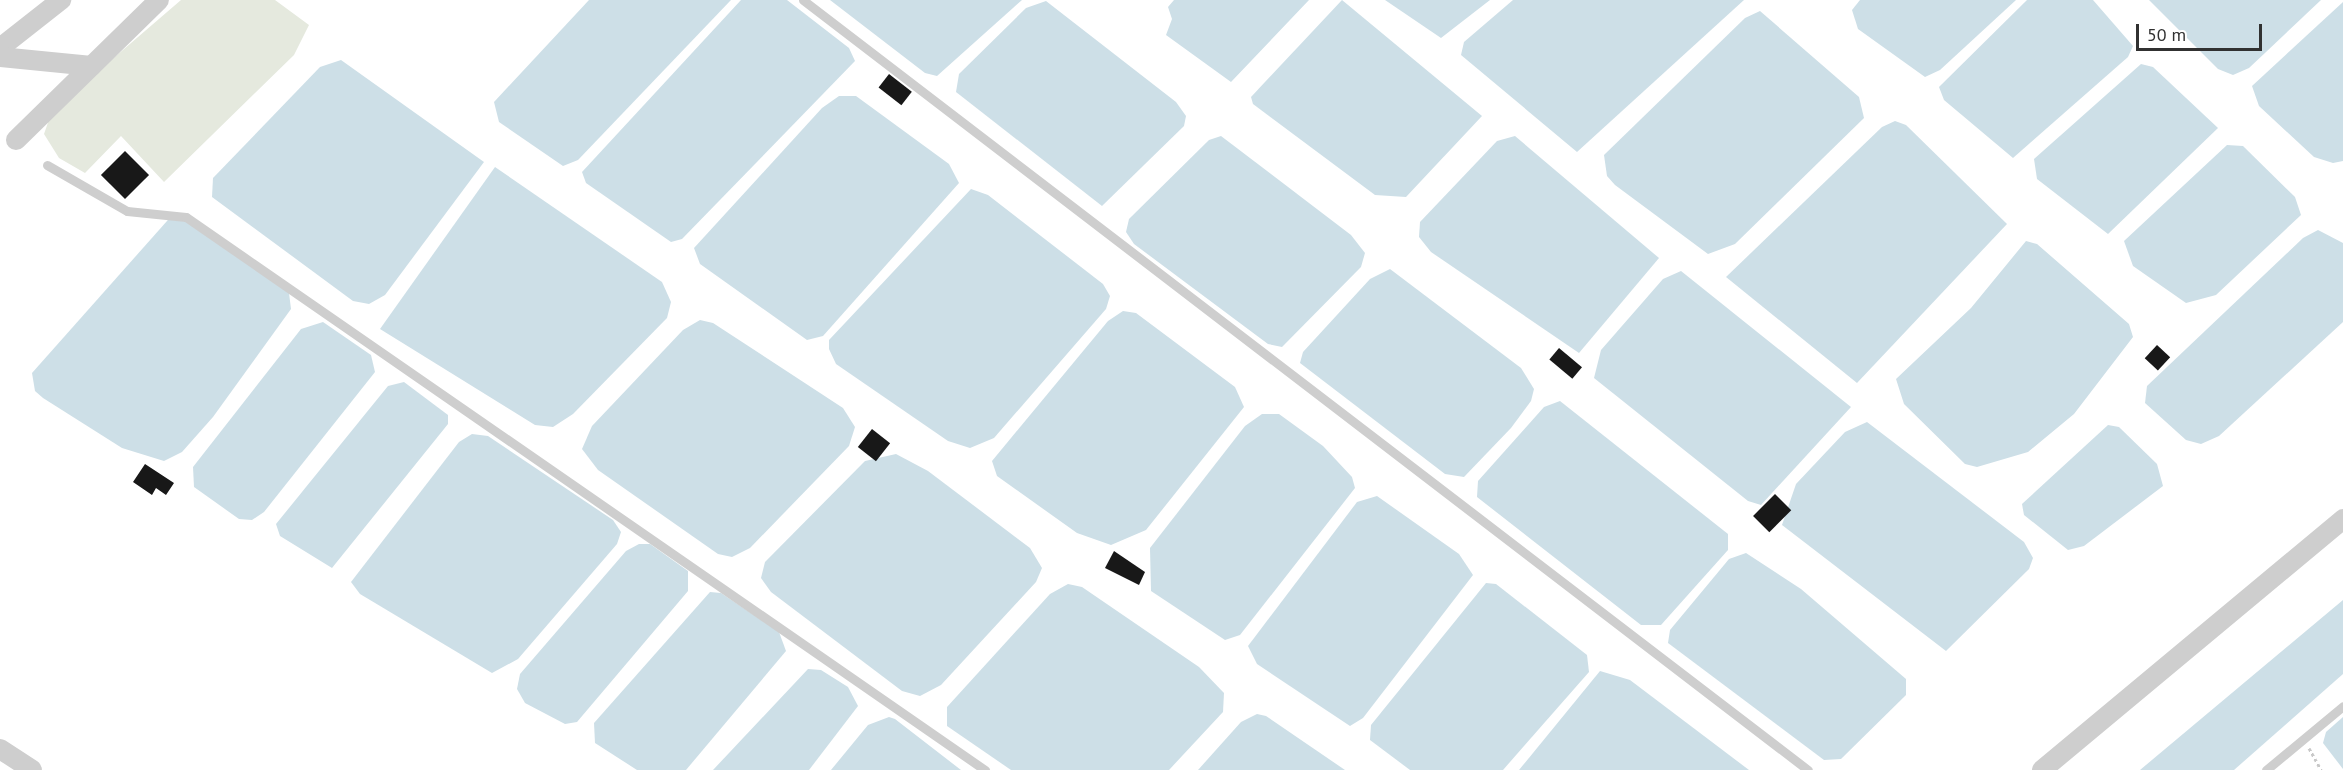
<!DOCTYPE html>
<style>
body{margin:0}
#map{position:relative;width:2343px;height:770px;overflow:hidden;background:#fff;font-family:"PT Sans",sans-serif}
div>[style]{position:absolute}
.green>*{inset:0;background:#e5e9de}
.water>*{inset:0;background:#cddfe7}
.building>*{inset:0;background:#181818;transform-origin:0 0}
.path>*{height:3px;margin-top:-1.5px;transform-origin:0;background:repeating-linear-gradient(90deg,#c8c8c8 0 3px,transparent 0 6px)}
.lane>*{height:9px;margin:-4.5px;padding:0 4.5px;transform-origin:4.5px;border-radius:4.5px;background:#cecece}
.street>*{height:20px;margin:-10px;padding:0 10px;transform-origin:10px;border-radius:10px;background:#cecece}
span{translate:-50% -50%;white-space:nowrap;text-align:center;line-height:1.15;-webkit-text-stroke:6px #fff;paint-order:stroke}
.scale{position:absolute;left:2136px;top:24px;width:126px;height:27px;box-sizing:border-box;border:3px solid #313131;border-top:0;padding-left:8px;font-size:18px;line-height:21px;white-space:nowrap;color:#313131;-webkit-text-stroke:4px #fff;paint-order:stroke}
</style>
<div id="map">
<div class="green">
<i style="clip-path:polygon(181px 0,275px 0,309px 25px,294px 55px,164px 182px,121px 136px,85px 173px,59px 158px,44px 134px,52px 111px)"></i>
</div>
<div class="water">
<i style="clip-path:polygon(589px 0,731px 0,578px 160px,563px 166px,499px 122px,494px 102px)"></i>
<i style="clip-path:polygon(741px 0,787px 0,849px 48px,855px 61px,682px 239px,671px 242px,586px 183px,582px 172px)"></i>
<i style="clip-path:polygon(830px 0,1022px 0,937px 76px,925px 73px)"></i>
<i style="clip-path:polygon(1174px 0,1309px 0,1231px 82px,1166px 35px,1172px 19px,1168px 7px)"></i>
<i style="clip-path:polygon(1342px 0,1482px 116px,1406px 197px,1375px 195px,1253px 104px,1251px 97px)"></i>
<i style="clip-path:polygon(1385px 0,1490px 0,1441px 38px)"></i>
<i style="clip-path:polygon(1513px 0,1744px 0,1577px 152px,1461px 55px,1464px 42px)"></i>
<i style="clip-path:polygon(1860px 0,2016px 0,1940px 70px,1925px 77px,1858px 29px,1852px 10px)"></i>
<i style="clip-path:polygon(2027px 0,2093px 0,2133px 46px,2128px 57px,2013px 158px,1944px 100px,1939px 87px)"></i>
<i style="clip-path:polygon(2149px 0,2321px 0,2249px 68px,2233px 75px,2218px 69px)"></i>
<i style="clip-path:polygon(1046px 1px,1176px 102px,1186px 116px,1184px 126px,1102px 206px,956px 92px,959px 74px,1026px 8px)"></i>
<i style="clip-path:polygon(2343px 2px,2343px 161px,2333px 163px,2314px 157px,2259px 106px,2252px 86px)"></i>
<i style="clip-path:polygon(1760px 11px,1859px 97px,1864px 118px,1735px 244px,1708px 254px,1615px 185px,1607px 176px,1604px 155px,1745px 18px)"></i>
<i style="clip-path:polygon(341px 60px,484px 162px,385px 295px,369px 304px,353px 301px,212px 197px,213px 178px,320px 67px)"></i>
<i style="clip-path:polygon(2141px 64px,2153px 67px,2218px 128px,2108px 234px,2037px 179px,2034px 159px)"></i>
<i style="clip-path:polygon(839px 96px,856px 96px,949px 164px,959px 183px,823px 336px,807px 340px,700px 264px,694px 248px,822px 108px)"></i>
<i style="clip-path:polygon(1895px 121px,1906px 125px,2007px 224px,1857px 383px,1726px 277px,1882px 127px)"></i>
<i style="clip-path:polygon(1221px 136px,1351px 235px,1365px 253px,1361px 267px,1282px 347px,1268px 344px,1134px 244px,1126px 232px,1129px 219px,1209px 140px)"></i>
<i style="clip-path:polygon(1515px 136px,1659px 258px,1579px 353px,1431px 252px,1419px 237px,1420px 222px,1497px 141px)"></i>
<i style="clip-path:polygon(2227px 145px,2243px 146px,2295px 197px,2301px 215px,2216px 295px,2186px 303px,2133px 266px,2124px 241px)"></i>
<i style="clip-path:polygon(495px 167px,662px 282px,671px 302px,667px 318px,573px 414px,553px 427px,535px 425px,380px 329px)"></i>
<i style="clip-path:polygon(971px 189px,988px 195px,1103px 284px,1110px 296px,1106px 309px,994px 438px,970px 448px,948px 441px,836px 364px,829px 349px,829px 340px)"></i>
<i style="clip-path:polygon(175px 212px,289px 293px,291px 309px,213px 417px,182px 452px,164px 461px,122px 448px,43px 398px,35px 391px,32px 373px)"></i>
<i style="clip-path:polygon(2318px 230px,2343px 243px,2343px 322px,2219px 436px,2201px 444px,2186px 440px,2145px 403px,2147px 386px,2303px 238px)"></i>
<i style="clip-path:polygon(2026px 241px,2037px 244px,2129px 324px,2133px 337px,2074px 414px,2028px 452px,1977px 467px,1965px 464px,1904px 404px,1896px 379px,1971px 308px)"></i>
<i style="clip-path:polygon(1390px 269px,1521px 368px,1534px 389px,1531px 401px,1511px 428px,1464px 477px,1445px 474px,1300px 363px,1303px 352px,1370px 279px)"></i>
<i style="clip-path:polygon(1681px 271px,1851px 407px,1761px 505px,1748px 501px,1594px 378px,1601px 350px,1663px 279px)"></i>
<i style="clip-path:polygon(1123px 311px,1136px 313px,1235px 387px,1244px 407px,1146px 530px,1111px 545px,1077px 533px,997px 476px,992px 461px,1108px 321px)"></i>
<i style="clip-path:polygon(700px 320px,713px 323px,843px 408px,855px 427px,849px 446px,750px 548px,732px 557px,718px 554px,598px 470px,582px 449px,592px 426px,683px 330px)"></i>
<i style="clip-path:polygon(323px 322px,371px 355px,375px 372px,264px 512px,252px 520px,239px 519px,194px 487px,193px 467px,301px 329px)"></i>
<i style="clip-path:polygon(404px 382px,448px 415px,448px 424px,332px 568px,280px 536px,276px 524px,388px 386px)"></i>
<i style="clip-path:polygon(1560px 401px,1728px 534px,1728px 550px,1661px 625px,1641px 625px,1477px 497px,1478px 481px,1544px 407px)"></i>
<i style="clip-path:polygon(1262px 414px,1279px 414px,1323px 446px,1352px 477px,1355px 488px,1240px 635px,1225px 640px,1151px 591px,1150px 548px,1245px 426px)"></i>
<i style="clip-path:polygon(1867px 422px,2024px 542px,2033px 558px,2029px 569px,1946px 651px,1782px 525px,1796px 484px,1845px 432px)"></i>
<i style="clip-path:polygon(2108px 425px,2119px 427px,2157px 464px,2163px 486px,2084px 546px,2068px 550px,2024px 515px,2022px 504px)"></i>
<i style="clip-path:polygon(472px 434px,488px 436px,613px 520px,621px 532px,617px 544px,518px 659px,492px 673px,360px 594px,351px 582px,459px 442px)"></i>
<i style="clip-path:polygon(896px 454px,928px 471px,1030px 548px,1042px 568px,1036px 582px,941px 685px,920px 696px,902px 691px,771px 592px,761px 578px,765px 562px,865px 461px)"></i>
<i style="clip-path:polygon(1377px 496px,1459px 554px,1473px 575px,1363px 718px,1350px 726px,1257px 664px,1248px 646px,1357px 502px)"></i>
<i style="clip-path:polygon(639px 544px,650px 544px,688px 571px,688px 591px,577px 722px,565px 724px,525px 703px,517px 689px,520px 674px,626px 551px)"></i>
<i style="clip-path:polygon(1746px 553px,1801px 589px,1906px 679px,1906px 695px,1841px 759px,1824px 760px,1668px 643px,1670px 630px,1729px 559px)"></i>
<i style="clip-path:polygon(1486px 583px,1496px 584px,1587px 655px,1589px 672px,1503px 770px,1410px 770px,1370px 740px,1371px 725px)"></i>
<i style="clip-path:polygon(1068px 584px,1082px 587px,1199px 667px,1224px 693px,1223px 712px,1169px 770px,1011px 770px,947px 726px,947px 707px,1050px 594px)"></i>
<i style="clip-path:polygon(710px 592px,721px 593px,779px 632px,786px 651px,686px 770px,637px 770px,595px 743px,594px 723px)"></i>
<i style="clip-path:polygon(2343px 600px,2343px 674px,2234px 770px,2140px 770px)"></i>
<i style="clip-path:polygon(808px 669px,821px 670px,848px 687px,858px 706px,809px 770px,713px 770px)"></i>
<i style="clip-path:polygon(1600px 671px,1630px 680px,1749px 770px,1519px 770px)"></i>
<i style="clip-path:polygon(1257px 714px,1266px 716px,1345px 770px,1198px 770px,1241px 722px)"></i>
<i style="clip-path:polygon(889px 717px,895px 719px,961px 770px,831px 770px,868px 725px)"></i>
<i style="clip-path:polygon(2343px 717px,2343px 769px,2323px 743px,2326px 732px)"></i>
</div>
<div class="building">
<i style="left:889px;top:74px;width:29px;height:17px;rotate:38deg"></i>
<i style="left:125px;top:151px;width:34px;height:34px;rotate:45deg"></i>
<i style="left:2157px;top:345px;width:18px;height:18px;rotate:43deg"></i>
<i style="left:1559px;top:348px;width:30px;height:15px;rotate:40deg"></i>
<i style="left:872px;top:429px;width:23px;height:23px;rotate:38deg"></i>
<i style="clip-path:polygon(145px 464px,174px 483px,166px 495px,156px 488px,152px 495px,133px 482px)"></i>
<i style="left:1775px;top:494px;width:23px;height:31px;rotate:45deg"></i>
<i style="clip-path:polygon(1114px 551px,1145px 572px,1139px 585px,1105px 568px)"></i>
</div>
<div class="path">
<i style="left:2309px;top:748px;width:25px;rotate:61deg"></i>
</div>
<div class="lane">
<i style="left:803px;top:0;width:1266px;rotate:37.46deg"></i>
<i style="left:47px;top:165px;width:92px;rotate:29.9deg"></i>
<i style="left:127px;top:211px;width:59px;rotate:5.8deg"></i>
<i style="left:186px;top:217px;width:972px;rotate:34.69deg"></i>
<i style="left:2266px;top:770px;width:100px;rotate:-39.7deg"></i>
</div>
<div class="street">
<i style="left:0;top:48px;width:78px;rotate:-38.2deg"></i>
<i style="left:0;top:57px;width:92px;rotate:5.6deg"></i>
<i style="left:16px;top:140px;width:200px;rotate:-44.4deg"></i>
<i style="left:0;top:749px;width:38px;rotate:33deg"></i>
<i style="left:2042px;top:770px;width:392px;rotate:-39.8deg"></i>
</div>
<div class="scale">50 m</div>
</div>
